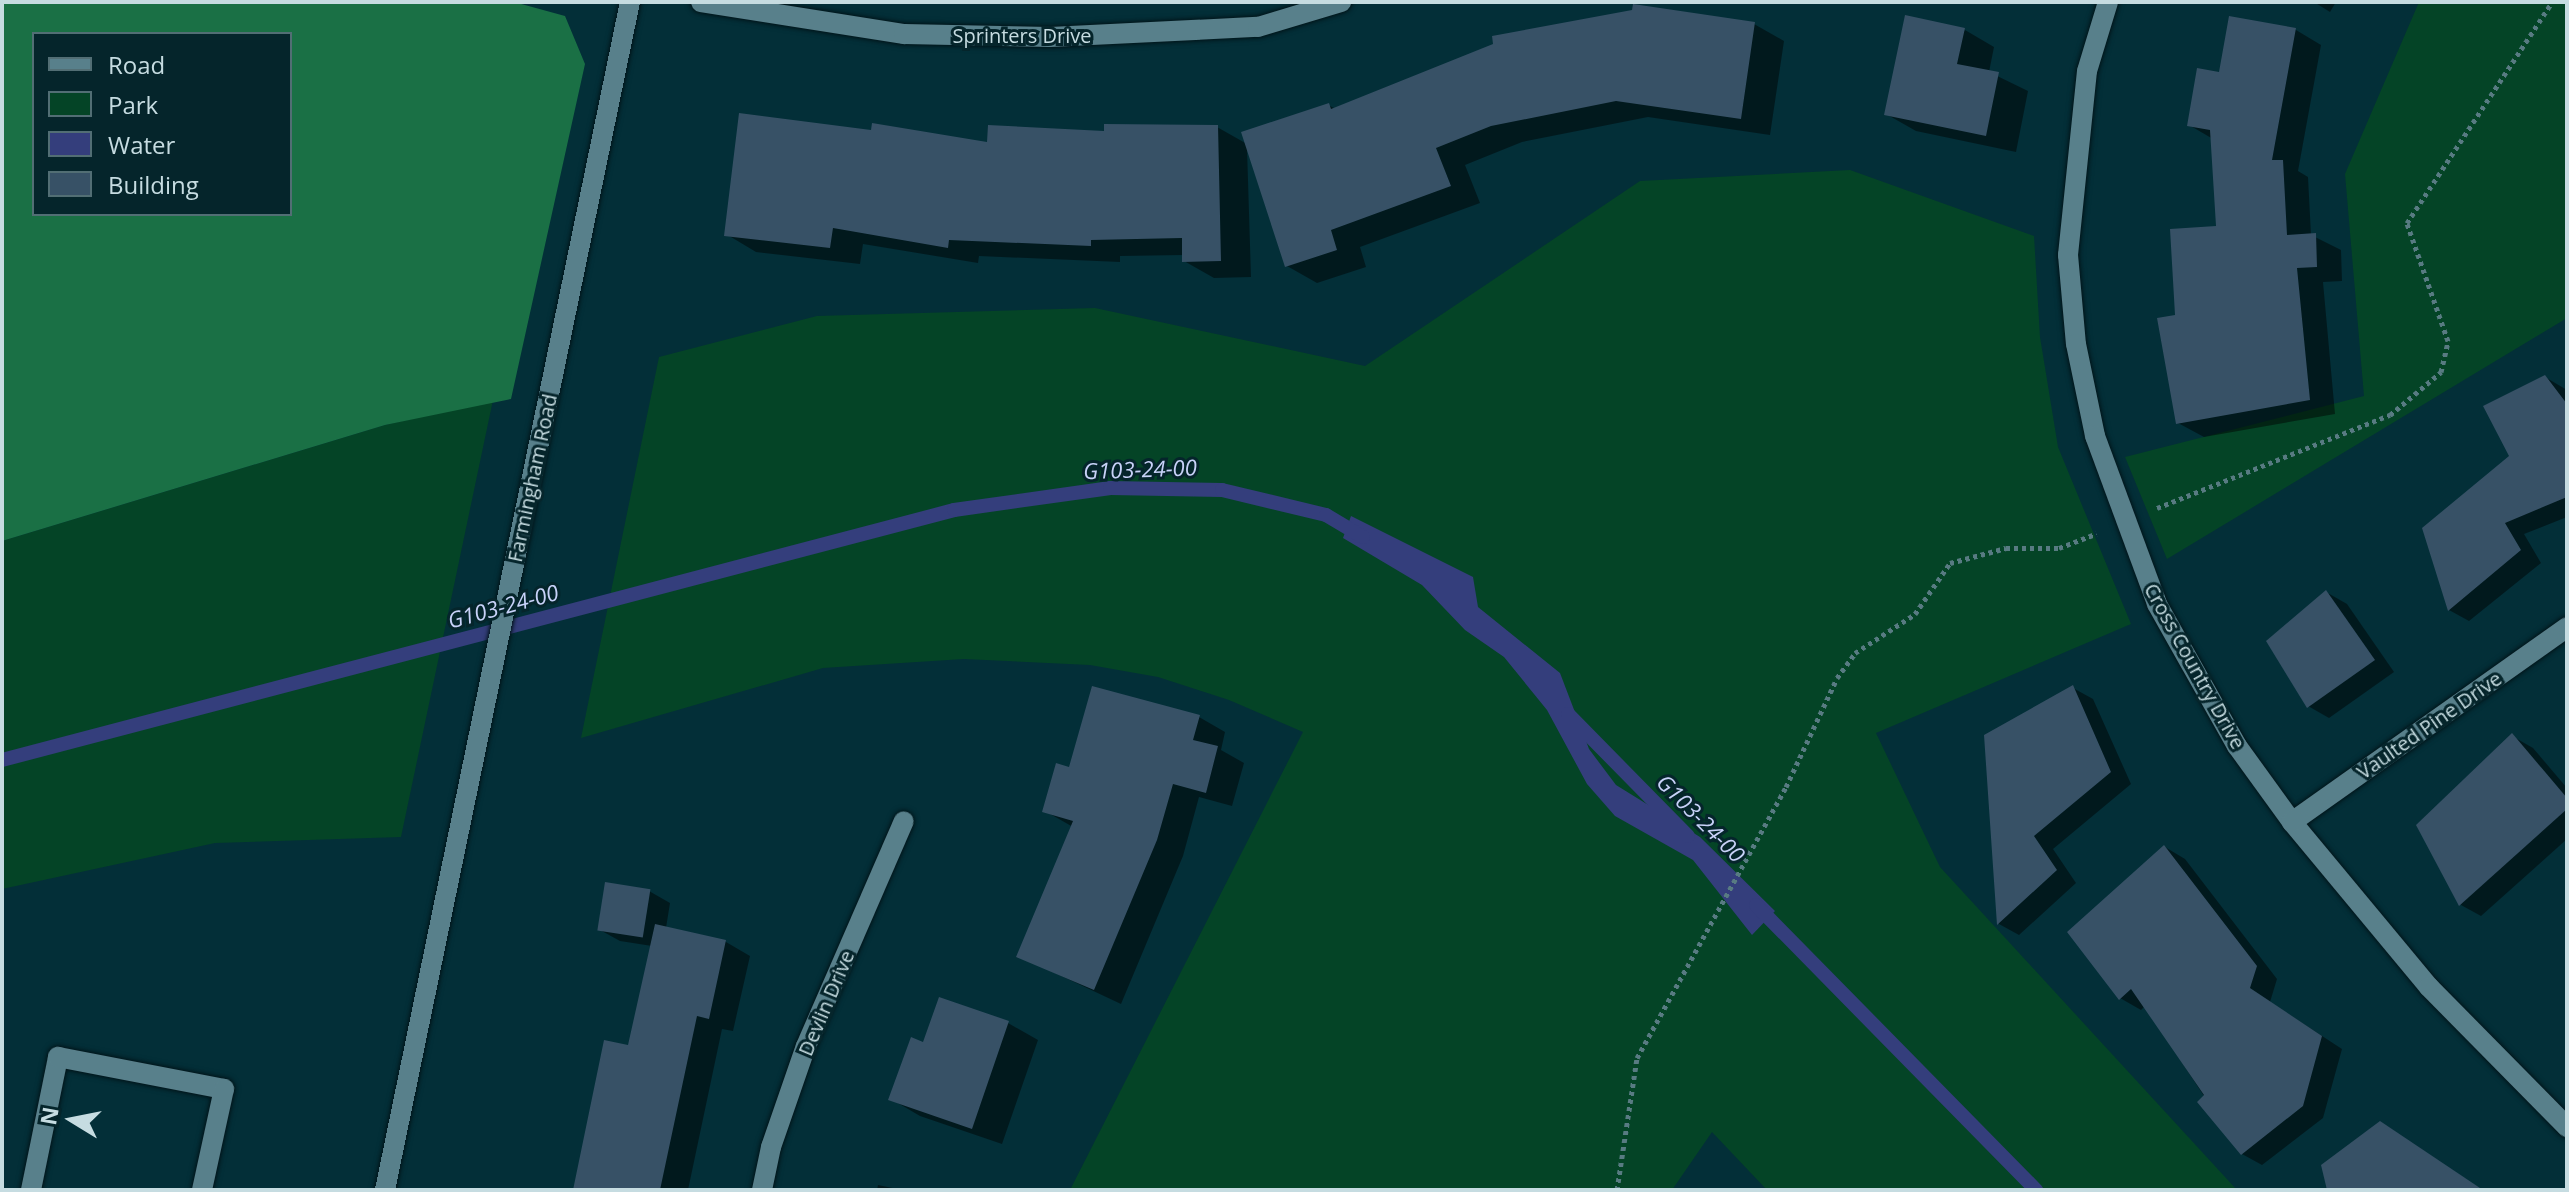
<!DOCTYPE html>
<style>
body{margin:0}
#map{position:relative;width:2569px;height:1192px;overflow:hidden;background:#032f38;font-family:"Open Sans",sans-serif}
div>[style]{position:absolute}
.green>*{inset:0;background:#044426}
.forest>*{inset:0;background:#1a7045}
.water>*{inset:0;background:#343e7c}
.shadow>*{inset:0;background:#0007}
.stream>*{height:14px;margin:-7px;padding:0 7px;transform-origin:7px;border-radius:7px;background:#343e7c}
.building>*{inset:0;background:#375166;transform-origin:0 0}
.path>*{height:5px;margin-top:-2.5px;transform-origin:0;background:repeating-linear-gradient(90deg,#587b82 0 4px,transparent 0 8px)}
.roads{filter:drop-shadow(0 0 2px #02151a) drop-shadow(0 0 2px #02151a)}
.lane>*{height:20px;margin:-10px;padding:0 10px;transform-origin:10px;border-radius:10px;background:#58808b}
.street>*{height:20px;margin:-10px;padding:0 10px;transform-origin:10px;border-radius:10px;background:#58808b}
.secondary>*{height:20px;margin:-10px;padding:0 10px;transform-origin:10px;border-radius:10px;background:#58808b}
span{translate:-50% -50%;white-space:nowrap;text-align:center;line-height:1.15;-webkit-text-stroke:6px #05252b;paint-order:stroke}
.street-label{font-size:20px;color:#c6dce1}
.water-label{font-size:22px;color:#c8d2f8;font-style:italic}
.frame{position:absolute;inset:0;border:4px solid #c6dce1;pointer-events:none}
.legend{position:absolute;left:32px;top:32px;width:260px;height:184px;box-sizing:border-box;background:#05252b;border:2px solid #526e74;margin:0;padding:10px 14px;list-style:none;font-size:24px;color:#c6dce1}
.legend li{display:flex;align-items:center;gap:16px;height:40px}
.legend b{width:40px;border:2px solid #526e74}
.north{position:absolute;left:32px;top:1080px;width:80px;height:80px;-webkit-text-stroke:6px #05252b;paint-order:stroke;rotate:280deg;font-size:22px;font-weight:700;line-height:32px;text-align:center;color:#c6dce1}
.north::after{content:'';display:block;margin:auto;width:28px;height:36px;background:#c6dce1;clip-path:polygon(50% 0,100% 100%,50% 72%,0 100%)}
</style>
<div id="map">
<div class="green">
<i style="clip-path:polygon(2419px 2px,2567px 2px,2567px 318px,2167px 559px,2125px 457px,2364px 396px,2345px 174px)"></i>
<i style="clip-path:polygon(1850px 170px,2034px 236px,2040px 337px,2058px 447px,2131px 624px,1876px 733px,1940px 867px,2237px 1190px,1767px 1190px,1712px 1132px,1672px 1190px,1070px 1190px,1303px 732px,1229px 700px,1158px 677px,1090px 665px,964px 659px,823px 668px,581px 738px,659px 357px,817px 316px,1095px 308px,1365px 366px,1640px 181px)"></i>
<i style="clip-path:polygon(493px 400px,401px 837px,215px 843px,2px 889px,2px 541px,385px 425px)"></i>
</div>
<div class="forest">
<i style="clip-path:polygon(evenodd,2px 2px,514px 2px,565px 16px,585px 64px,511px 399px,385px 425px,2px 541px,2px 2px,34px 34px,290px 34px,290px 214px,34px 214px,34px 34px)"></i>
</div>
<div class="water">
<i style="clip-path:polygon(1351px 516px,1473px 577px,1478px 607px,1560px 673px,1589px 749px,1616px 785px,1700px 837px,1775px 911px,1752px 935px,1693px 860px,1615px 816px,1587px 784px,1547px 710px,1504px 657px,1465px 630px,1422px 585px,1343px 538px)"></i>
</div>
<div class="shadow">
<i style="clip-path:polygon(2314px 2px,2336px 2px,2330px 12px)"></i>
<i style="clip-path:polygon(2230px 19px,2296px 30px,2321px 45px,2298px 171px,2308px 177px,2311px 235px,2341px 250px,2342px 281px,2323px 282px,2335px 414px,2204px 437px,2178px 423px,2177px 317px,2219px 228px,2213px 139px,2189px 125px,2221px 74px)"></i>
<i style="clip-path:polygon(1754px 24px,1784px 41px,1770px 135px,1648px 117px,1522px 142px,1465px 165px,1480px 203px,1360px 247px,1366px 267px,1317px 283px,1287px 266px,1247px 148px,1251px 277px,1214px 278px,1184px 261px,1184px 255px,1120px 256px,1120px 262px,979px 256px,978px 263px,863px 244px,860px 264px,756px 252px,726px 234px,989px 144px,1217px 127px,1247px 144px,1328px 105px,1336px 109px)"></i>
<i style="clip-path:polygon(1965px 30px,1994px 47px,1989px 72px,2028px 91px,2016px 152px,1916px 131px,1886px 114px)"></i>
<i style="clip-path:polygon(2545px 377px,2567px 390px,2567px 517px,2524px 534px,2541px 563px,2469px 621px,2449px 610px)"></i>
<i style="clip-path:polygon(2326px 592px,2347px 604px,2394px 672px,2329px 718px,2308px 706px)"></i>
<i style="clip-path:polygon(2073px 688px,2093px 699px,2131px 784px,2053px 849px,2076px 883px,2019px 935px,1999px 924px,1986px 736px)"></i>
<i style="clip-path:polygon(1199px 717px,1225px 732px,1221px 750px,1244px 763px,1232px 806px,1199px 797px,1183px 856px,1121px 1004px,1019px 956px,1073px 827px,1045px 811px,1071px 769px)"></i>
<i style="clip-path:polygon(2512px 736px,2533px 748px,2567px 788px,2567px 839px,2481px 916px,2461px 905px,2418px 825px)"></i>
<i style="clip-path:polygon(2165px 847px,2185px 859px,2277px 979px,2270px 1002px,2342px 1049px,2323px 1118px,2262px 1165px,2242px 1154px,2145px 1006px,2141px 1010px,2120px 998px)"></i>
<i style="clip-path:polygon(649px 891px,670px 903px,666px 928px,726px 942px,750px 956px,733px 1031px,722px 1029px,688px 1190px,575px 1190px,629px 1047px,652px 946px,620px 941px,600px 930px)"></i>
<i style="clip-path:polygon(940px 999px,1008px 1023px,1038px 1040px,1002px 1144px,920px 1116px,891px 1099px,925px 1044px)"></i>
<i style="clip-path:polygon(878px 1185px,902px 1190px,877px 1190px)"></i>
</div>
<div class="stream">
<i style="left:1568px;top:714px;width:171px;rotate:45.5deg"></i>
<i style="left:2px;top:760px;width:984px;rotate:-14.71deg"></i>
<i style="left:954px;top:510px;width:158px;rotate:-8deg"></i>
<i style="left:1110px;top:488px;width:112px;rotate:1deg"></i>
<i style="left:1222px;top:490px;width:107px;rotate:13.5deg"></i>
<i style="left:1326px;top:515px;width:43px;rotate:30.7deg"></i>
<i style="left:1756px;top:905px;width:400px;rotate:45.5deg"></i>
</div>
<div class="building">
<i style="clip-path:polygon(1633px 4px,1755px 22px,1741px 119px,1616px 101px,1491px 126px,1436px 148px,1451px 186px,1331px 230px,1337px 250px,1285px 267px,1241px 132px,1329px 103px,1331px 109px,1493px 44px,1492px 36px,1632px 10px)"></i>
<i style="clip-path:polygon(1905px 15px,1965px 28px,1957px 64px,1999px 72px,1986px 136px,1884px 115px)"></i>
<i style="clip-path:polygon(2229px 16px,2296px 28px,2272px 160px,2283px 160px,2287px 235px,2316px 233px,2317px 267px,2297px 268px,2310px 400px,2176px 424px,2157px 318px,2175px 315px,2170px 229px,2216px 226px,2210px 130px,2187px 126px,2197px 68px,2219px 72px)"></i>
<i style="clip-path:polygon(739px 113px,871px 130px,872px 123px,987px 142px,988px 125px,1104px 131px,1104px 124px,1218px 125px,1221px 261px,1182px 262px,1182px 238px,1091px 240px,1091px 246px,949px 240px,948px 248px,833px 228px,830px 248px,724px 236px)"></i>
<i style="clip-path:polygon(2545px 375px,2567px 404px,2567px 497px,2505px 523px,2521px 550px,2448px 611px,2422px 528px,2509px 456px,2483px 406px)"></i>
<i style="clip-path:polygon(2326px 590px,2375px 660px,2307px 708px,2266px 641px)"></i>
<i style="clip-path:polygon(2073px 685px,2111px 772px,2034px 836px,2057px 870px,1997px 925px,1984px 735px)"></i>
<i style="clip-path:polygon(1092px 686px,1200px 715px,1193px 740px,1218px 746px,1206px 793px,1173px 784px,1157px 840px,1094px 990px,1016px 957px,1073px 821px,1042px 812px,1056px 763px,1069px 767px)"></i>
<i style="clip-path:polygon(2512px 733px,2567px 798px,2567px 809px,2459px 906px,2416px 825px)"></i>
<i style="clip-path:polygon(2164px 845px,2257px 966px,2250px 988px,2322px 1036px,2303px 1106px,2241px 1155px,2197px 1102px,2204px 1095px,2131px 989px,2119px 1000px,2067px 932px)"></i>
<i style="left:605px;top:882px;width:46px;height:49px;rotate:9deg"></i>
<i style="clip-path:polygon(655px 924px,726px 940px,709px 1019px,697px 1016px,660px 1190px,573px 1190px,604px 1040px,628px 1045px)"></i>
<i style="clip-path:polygon(939px 997px,1009px 1021px,972px 1129px,888px 1100px,911px 1037px,923px 1042px)"></i>
<i style="clip-path:polygon(2380px 1121px,2483px 1190px,2327px 1190px,2321px 1165px)"></i>
</div>
<div class="path">
<i style="left:2157px;top:508px;width:251px;rotate:-21.8deg"></i>
<i style="left:2390px;top:415px;width:67px;rotate:-40.1deg"></i>
<i style="left:2441px;top:372px;width:32px;rotate:-77deg"></i>
<i style="left:2448px;top:341px;width:125px;rotate:-109.2deg"></i>
<i style="left:2407px;top:223px;width:264px;rotate:-56.7deg"></i>
<i style="left:1617px;top:1190px;width:134px;rotate:-81.4deg"></i>
<i style="left:1637px;top:1058px;width:309px;rotate:-61.2deg"></i>
<i style="left:1786px;top:787px;width:120px;rotate:-64.9deg"></i>
<i style="left:1837px;top:678px;width:31px;rotate:-54deg"></i>
<i style="left:1855px;top:653px;width:72px;rotate:-33deg"></i>
<i style="left:1915px;top:614px;width:62px;rotate:-55.5deg"></i>
<i style="left:1950px;top:563px;width:58px;rotate:-15deg"></i>
<i style="left:2006px;top:548px;width:53px"></i>
<i style="left:2059px;top:548px;width:40px;rotate:-21deg"></i>
</div>
<div class="roads">
<div class="lane">
<i style="left:31px;top:1190px;width:136px;rotate:-78.5deg"></i>
<i style="left:58px;top:1057px;width:169px;rotate:10.9deg"></i>
<i style="left:224px;top:1089px;width:103px;rotate:102.3deg"></i>
</div>
<div class="street">
<i style="left:701px;top:2px;width:206px;rotate:9deg"></i>
<i style="left:904px;top:34px;width:146px;rotate:1.2deg"></i>
<i style="left:1050px;top:37px;width:208px;rotate:-2.8deg"></i>
<i style="left:1258px;top:27px;width:87px;rotate:-16.8deg"></i>
<i style="left:2108px;top:2px;width:72px;rotate:106.9deg"></i>
<i style="left:2087px;top:71px;width:185px;rotate:95.9deg"></i>
<i style="left:2068px;top:255px;width:89px;rotate:84.9deg"></i>
<i style="left:2076px;top:344px;width:94px;rotate:78.3deg"></i>
<i style="left:2095px;top:436px;width:179px;rotate:69.7deg"></i>
<i style="left:2157px;top:604px;width:163px;rotate:60.6deg"></i>
<i style="left:2237px;top:746px;width:94px;rotate:54.1deg"></i>
<i style="left:2292px;top:822px;width:214px;rotate:50.3deg"></i>
<i style="left:2429px;top:987px;width:197px;rotate:45.4deg"></i>
<i style="left:2292px;top:822px;width:337px;rotate:-35.3deg"></i>
<i style="left:762px;top:1190px;width:44px;rotate:-78.2deg"></i>
<i style="left:771px;top:1147px;width:107px;rotate:-70.9deg"></i>
<i style="left:806px;top:1046px;width:245px;rotate:-66.5deg"></i>
</div>
<div class="secondary">
<i style="left:385px;top:1190px;width:1213px;rotate:-78.35deg"></i>
</div>
</div>
<div class="street-label">
<span style="left:1022px;top:35px">Sprinters Drive</span>
<span style="left:532px;top:478px;rotate:-78deg">Farmingham Road</span>
<span style="left:2195px;top:666px;rotate:61deg">Cross Country Drive</span>
<span style="left:2429px;top:725px;rotate:-35deg">Vaulted Pine Drive</span>
<span style="left:826px;top:1003px;rotate:-67deg">Devlin Drive</span>
</div>
<div class="water-label">
<span style="left:1140px;top:469px;rotate:-2deg">G103-24-00</span>
<span style="left:503px;top:606px;rotate:-15deg">G103-24-00</span>
<span style="left:1701px;top:818px;rotate:45deg">G103-24-00</span>
</div>
<div class="frame"></div>
<ul class="legend">
<li><b style="height:10px;background:#58808b"></b>Road</li>
<li><b style="height:22px;background:#044426"></b>Park</li>
<li><b style="height:22px;background:#343e7c"></b>Water</li>
<li><b style="height:22px;background:#375166"></b>Building</li>
</ul>
<div class="north">N</div>
</div>
